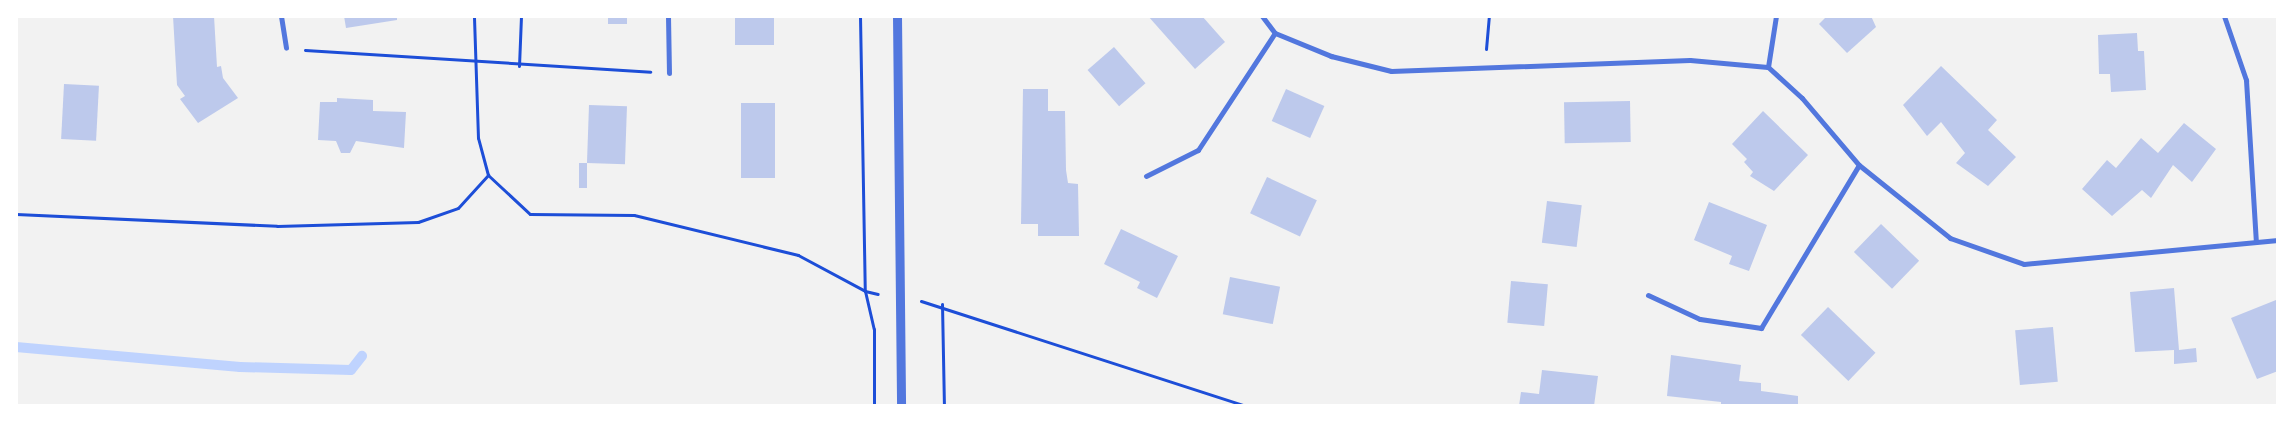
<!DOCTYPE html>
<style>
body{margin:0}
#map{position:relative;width:2294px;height:422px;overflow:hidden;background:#f2f2f2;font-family:Merriweather,serif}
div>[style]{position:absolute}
.stream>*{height:10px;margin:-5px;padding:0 5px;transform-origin:5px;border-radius:5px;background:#bfd3fe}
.building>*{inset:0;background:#bdc9ec;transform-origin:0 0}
.path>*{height:3px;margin:-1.5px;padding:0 1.5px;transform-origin:1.5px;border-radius:1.5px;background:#1d4ed8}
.minor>*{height:5px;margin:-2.5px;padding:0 2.5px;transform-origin:2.5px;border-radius:2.5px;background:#5277de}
.tertiary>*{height:9px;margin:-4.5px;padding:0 4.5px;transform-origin:4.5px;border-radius:4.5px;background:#5277de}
span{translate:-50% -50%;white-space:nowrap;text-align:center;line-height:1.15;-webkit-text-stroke:4px #fff;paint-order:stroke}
.frame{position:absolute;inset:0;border:18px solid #fff;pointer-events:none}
</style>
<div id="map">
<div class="stream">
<i style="left:16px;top:347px;width:225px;rotate:5.1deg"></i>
<i style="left:240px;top:367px;width:111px;rotate:1.5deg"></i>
<i style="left:351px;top:370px;width:18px;rotate:-52deg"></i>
</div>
<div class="building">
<i style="clip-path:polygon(173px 16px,214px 16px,217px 67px,221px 66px,223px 78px,238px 98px,198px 123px,180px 99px,185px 96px,177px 85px)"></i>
<i style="clip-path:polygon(344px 16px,397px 16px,397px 20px,346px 28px)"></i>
<i style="left:608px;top:16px;width:19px;height:8px"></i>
<i style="left:735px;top:16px;width:39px;height:29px"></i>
<i style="clip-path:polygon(1148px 16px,1202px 16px,1225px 42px,1195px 69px)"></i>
<i style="clip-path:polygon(1827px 16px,1871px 16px,1876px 27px,1847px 53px,1819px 24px)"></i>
<i style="clip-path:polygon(2137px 33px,2138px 51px,2144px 51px,2146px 90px,2111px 92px,2110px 74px,2099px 74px,2098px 35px)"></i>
<i style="left:1114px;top:47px;width:48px;height:35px;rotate:49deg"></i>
<i style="clip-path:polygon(1941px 66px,1997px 120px,1988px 130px,2016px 157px,1988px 186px,1956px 163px,1965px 153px,1941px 122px,1927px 136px,1903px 105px)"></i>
<i style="left:64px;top:84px;width:35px;height:55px;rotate:3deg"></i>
<i style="clip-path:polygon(1023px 89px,1048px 89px,1048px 111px,1065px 111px,1066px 170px,1068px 183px,1078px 184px,1079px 236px,1038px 236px,1038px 224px,1021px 224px)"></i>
<i style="left:1286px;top:89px;width:42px;height:35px;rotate:24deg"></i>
<i style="clip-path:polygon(337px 98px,373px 100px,373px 111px,406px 112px,404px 148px,356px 141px,350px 153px,341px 153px,336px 141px,318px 140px,320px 102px,337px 102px)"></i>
<i style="left:1630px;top:101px;width:41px;height:66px;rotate:89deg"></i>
<i style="left:741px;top:103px;width:34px;height:75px"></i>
<i style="left:589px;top:105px;width:38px;height:58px;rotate:2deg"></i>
<i style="clip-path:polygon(1763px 111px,1808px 155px,1774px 191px,1750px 176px,1753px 172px,1744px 162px,1747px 159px,1732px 144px)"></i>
<i style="clip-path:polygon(2184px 123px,2216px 149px,2192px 182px,2173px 165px,2151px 198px,2142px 190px,2112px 216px,2082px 189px,2107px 160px,2116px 168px,2141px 138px,2158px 153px)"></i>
<i style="left:579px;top:163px;width:8px;height:25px"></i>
<i style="left:1267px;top:177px;width:55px;height:40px;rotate:25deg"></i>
<i style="left:1547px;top:201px;width:35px;height:42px;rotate:7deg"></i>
<i style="clip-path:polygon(1709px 202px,1767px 225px,1749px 271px,1729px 264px,1732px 256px,1694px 240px)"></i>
<i style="left:1881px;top:224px;width:53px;height:39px;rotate:44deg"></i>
<i style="clip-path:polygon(1121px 229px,1178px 256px,1157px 298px,1137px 288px,1140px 282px,1104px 264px)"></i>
<i style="left:1230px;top:277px;width:51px;height:38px;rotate:11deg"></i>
<i style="left:1511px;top:281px;width:37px;height:42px;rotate:5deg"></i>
<i style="clip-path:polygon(2174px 288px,2179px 350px,2196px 348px,2197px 362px,2174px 364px,2174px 350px,2135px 352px,2130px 292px)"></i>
<i style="clip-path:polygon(2276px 300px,2278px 371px,2257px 379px,2231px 318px)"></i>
<i style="left:1828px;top:307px;width:66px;height:39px;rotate:44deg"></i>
<i style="left:2053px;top:327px;width:55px;height:38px;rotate:85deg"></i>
<i style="clip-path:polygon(1671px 355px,1741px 365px,1739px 381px,1761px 383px,1761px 391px,1798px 396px,1798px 406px,1721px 406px,1721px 402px,1667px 396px)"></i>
<i style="clip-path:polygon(1542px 370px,1598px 376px,1594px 406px,1519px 406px,1521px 392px,1539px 394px)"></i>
</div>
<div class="path">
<i style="left:860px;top:16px;width:275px;rotate:89deg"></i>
<i style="left:865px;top:291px;width:39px;rotate:77deg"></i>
<i style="left:874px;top:329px;width:77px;rotate:90deg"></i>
<i style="left:1486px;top:49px;width:33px;rotate:-85deg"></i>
<i style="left:305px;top:50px;width:346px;rotate:3.6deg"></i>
<i style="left:519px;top:66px;width:50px;rotate:-87.7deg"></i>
<i style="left:488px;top:175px;width:57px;rotate:42.9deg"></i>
<i style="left:530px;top:214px;width:104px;rotate:0.6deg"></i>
<i style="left:634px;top:215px;width:169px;rotate:13.7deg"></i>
<i style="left:798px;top:255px;width:76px;rotate:28.2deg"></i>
<i style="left:865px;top:291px;width:13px;rotate:13deg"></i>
<i style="left:16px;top:214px;width:261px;rotate:2.6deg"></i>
<i style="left:277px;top:226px;width:141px;rotate:-1.6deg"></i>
<i style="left:418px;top:222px;width:42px;rotate:-19.3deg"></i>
<i style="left:458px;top:208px;width:45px;rotate:-47.7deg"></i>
<i style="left:488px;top:175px;width:38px;rotate:-105deg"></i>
<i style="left:478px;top:138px;width:122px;rotate:-91.9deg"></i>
<i style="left:921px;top:301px;width:342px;rotate:17.9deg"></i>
<i style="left:942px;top:304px;width:102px;rotate:88.9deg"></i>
</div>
<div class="minor">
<i style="left:281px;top:16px;width:32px;rotate:81deg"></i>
<i style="left:668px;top:16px;width:57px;rotate:89deg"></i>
<i style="left:1262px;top:16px;width:21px;rotate:53deg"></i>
<i style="left:1275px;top:33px;width:61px;rotate:22.3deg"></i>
<i style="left:1331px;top:56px;width:62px;rotate:14deg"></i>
<i style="left:1391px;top:71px;width:299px;rotate:-2.1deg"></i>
<i style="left:1690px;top:60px;width:78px;rotate:5.1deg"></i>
<i style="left:1768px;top:67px;width:46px;rotate:42.4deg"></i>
<i style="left:1802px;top:98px;width:88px;rotate:49.6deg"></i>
<i style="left:1859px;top:165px;width:117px;rotate:38.7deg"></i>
<i style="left:1950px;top:238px;width:78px;rotate:19.4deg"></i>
<i style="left:2024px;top:264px;width:255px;rotate:-5.4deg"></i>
<i style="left:2224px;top:16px;width:68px;rotate:71deg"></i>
<i style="left:2246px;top:80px;width:162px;rotate:86.5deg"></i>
<i style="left:1768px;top:67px;width:52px;rotate:-81.1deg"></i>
<i style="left:1146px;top:176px;width:58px;rotate:-26.6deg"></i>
<i style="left:1198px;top:150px;width:140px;rotate:-56.7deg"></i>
<i style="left:1648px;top:295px;width:57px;rotate:24.8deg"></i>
<i style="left:1700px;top:319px;width:62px;rotate:8.4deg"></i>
<i style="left:1761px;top:328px;width:190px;rotate:-59deg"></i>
</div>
<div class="tertiary">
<i style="left:897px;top:16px;width:390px;rotate:89.4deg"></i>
</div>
<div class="frame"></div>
</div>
